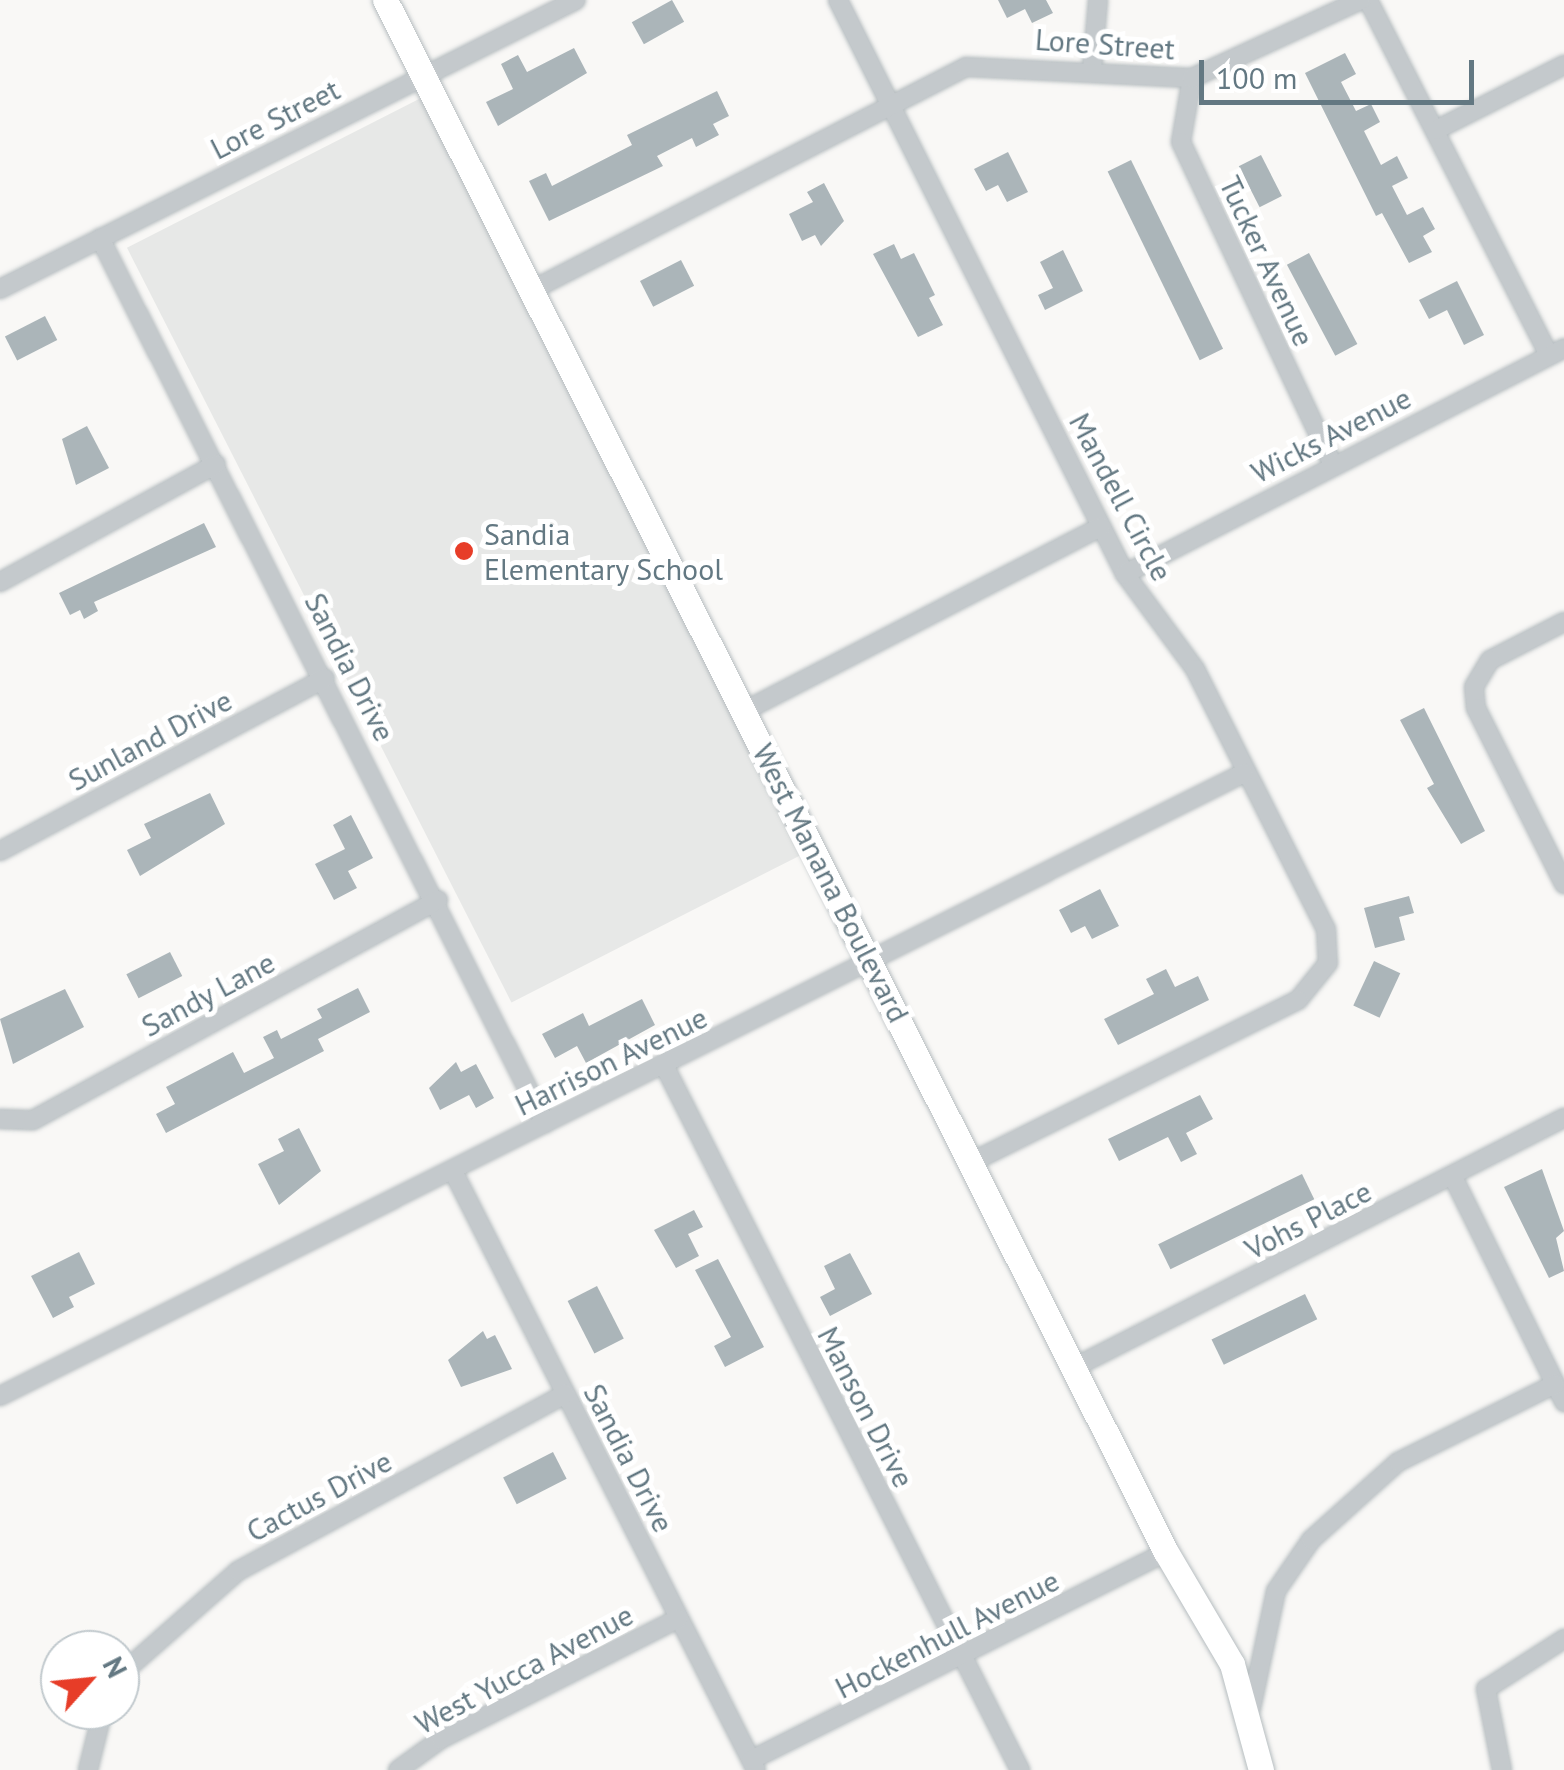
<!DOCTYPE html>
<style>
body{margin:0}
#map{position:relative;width:1564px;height:1770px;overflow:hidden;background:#f9f8f6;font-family:"PT Sans",sans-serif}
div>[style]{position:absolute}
.built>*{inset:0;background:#e7e8e7;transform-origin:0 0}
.building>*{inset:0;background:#abb5b9;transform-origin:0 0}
.roads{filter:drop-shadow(0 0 2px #b6bdc0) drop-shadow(0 0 2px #b6bdc0)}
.street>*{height:18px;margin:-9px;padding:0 9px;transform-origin:9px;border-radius:9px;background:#c4c9cc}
.secondary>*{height:25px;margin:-12.5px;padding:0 12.5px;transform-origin:12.5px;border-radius:12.5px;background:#fff}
.dots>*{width:28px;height:28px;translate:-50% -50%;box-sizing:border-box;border:5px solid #fff;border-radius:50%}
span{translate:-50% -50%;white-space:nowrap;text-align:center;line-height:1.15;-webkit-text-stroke:10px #fff;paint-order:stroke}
.street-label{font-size:30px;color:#637882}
.poi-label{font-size:30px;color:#637882}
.left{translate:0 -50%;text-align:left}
.north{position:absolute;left:40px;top:1630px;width:100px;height:100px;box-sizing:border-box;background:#fff;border:2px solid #c1c9cd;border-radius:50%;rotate:63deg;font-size:28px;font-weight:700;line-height:40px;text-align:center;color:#637882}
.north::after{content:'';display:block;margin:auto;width:35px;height:45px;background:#e73d28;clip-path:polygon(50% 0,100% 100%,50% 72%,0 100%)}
.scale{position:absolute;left:1199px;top:60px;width:275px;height:45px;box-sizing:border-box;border:5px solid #637882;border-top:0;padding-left:12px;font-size:30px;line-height:35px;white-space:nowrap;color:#637882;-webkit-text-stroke:8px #fff;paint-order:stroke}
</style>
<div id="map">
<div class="built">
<i style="left:421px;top:98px;width:847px;height:330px;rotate:63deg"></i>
</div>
<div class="building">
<i style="left:672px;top:0;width:25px;height:46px;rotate:61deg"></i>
<i style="clip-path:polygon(998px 0,1046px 0,1053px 13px,1032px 23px,1025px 9px,1007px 18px)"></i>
<i style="clip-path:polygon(574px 48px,587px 73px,498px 126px,486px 102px,513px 89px,501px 64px,518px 55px,527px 72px)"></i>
<i style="clip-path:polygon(1345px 53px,1356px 74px,1341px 82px,1356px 111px,1371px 104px,1380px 122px,1364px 131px,1381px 165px,1397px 156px,1408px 178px,1392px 186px,1407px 215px,1423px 207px,1435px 229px,1423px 236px,1432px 252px,1409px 263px,1382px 213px,1376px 216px,1305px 73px)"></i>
<i style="clip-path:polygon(717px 91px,729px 116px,713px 124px,719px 135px,696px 147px,692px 138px,657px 156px,663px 166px,549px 221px,529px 181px,546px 173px,552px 186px,632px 145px,627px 135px)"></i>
<i style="clip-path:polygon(1008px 152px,1028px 192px,1007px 202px,998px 185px,986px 191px,974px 169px)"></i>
<i style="left:1261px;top:155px;width:46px;height:25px;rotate:63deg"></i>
<i style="left:1131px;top:160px;width:210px;height:26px;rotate:64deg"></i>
<i style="clip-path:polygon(824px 183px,844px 221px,821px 246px,815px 235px,802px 241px,789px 214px,813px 202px,807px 192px)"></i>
<i style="clip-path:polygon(894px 244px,901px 259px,914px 253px,935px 295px,929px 298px,943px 325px,918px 337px,873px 254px)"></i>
<i style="clip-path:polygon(1063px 250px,1083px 291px,1045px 310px,1038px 295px,1053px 288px,1040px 262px)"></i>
<i style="left:1309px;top:253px;width:103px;height:25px;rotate:62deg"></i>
<i style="left:681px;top:260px;width:29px;height:46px;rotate:63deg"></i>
<i style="clip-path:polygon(1457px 281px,1484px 335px,1464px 345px,1447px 310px,1429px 319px,1419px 300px)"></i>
<i style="left:45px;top:316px;width:27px;height:45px;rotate:63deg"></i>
<i style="clip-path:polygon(87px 426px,109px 468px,76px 485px,62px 439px)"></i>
<i style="clip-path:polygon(204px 523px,216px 547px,94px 602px,98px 611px,84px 619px,80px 610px,70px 615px,59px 593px)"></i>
<i style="clip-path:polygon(1424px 708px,1485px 831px,1461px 844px,1427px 788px,1434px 784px,1400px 720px)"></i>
<i style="clip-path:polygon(210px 793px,225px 824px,140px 876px,127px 850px,151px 838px,144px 824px)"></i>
<i style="clip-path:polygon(351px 815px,373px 858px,348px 871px,357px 888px,334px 900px,315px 864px,345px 849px,333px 825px)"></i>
<i style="clip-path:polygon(1100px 889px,1119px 926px,1092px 939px,1085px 926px,1071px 933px,1059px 910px)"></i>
<i style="clip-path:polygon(1409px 896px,1414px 913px,1399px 917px,1405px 940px,1375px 948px,1364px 908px)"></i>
<i style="left:170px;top:952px;width:27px;height:49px;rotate:63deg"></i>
<i style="left:1374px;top:961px;width:29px;height:49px;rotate:25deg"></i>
<i style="clip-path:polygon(1166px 969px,1175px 987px,1198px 976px,1209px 1000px,1118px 1045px,1104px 1019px,1154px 994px,1146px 979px)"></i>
<i style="clip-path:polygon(358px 988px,370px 1012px,318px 1039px,324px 1051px,166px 1133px,156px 1114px,175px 1104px,166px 1087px,233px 1052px,244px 1073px,274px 1058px,263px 1037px,277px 1030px,281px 1039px,322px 1018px,317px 1009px)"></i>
<i style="clip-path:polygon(65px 989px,84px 1027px,13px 1064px,0 1019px)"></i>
<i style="clip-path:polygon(642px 999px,655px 1025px,586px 1063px,577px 1046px,555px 1058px,542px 1034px,583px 1013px,589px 1026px)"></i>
<i style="clip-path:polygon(456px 1062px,461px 1072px,476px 1064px,494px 1098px,476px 1108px,469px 1095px,440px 1110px,429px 1088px)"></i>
<i style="clip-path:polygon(1200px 1095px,1213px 1119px,1186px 1133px,1197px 1154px,1181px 1162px,1168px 1137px,1119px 1161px,1108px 1139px)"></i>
<i style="clip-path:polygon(299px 1128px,321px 1171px,279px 1205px,258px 1164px,284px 1151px,278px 1139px)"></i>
<i style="clip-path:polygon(1542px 1169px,1564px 1231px,1556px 1238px,1564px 1271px,1549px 1278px,1504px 1187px)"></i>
<i style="left:1302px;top:1174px;width:28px;height:160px;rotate:64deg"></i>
<i style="clip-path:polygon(694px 1210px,703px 1227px,688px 1234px,699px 1256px,676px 1268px,654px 1230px)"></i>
<i style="clip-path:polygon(79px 1252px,95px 1284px,69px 1297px,74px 1307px,53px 1318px,31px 1276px)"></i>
<i style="clip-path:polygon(850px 1253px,872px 1294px,830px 1316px,820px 1297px,835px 1289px,824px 1266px)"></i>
<i style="clip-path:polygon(718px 1259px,764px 1347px,725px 1367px,714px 1346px,731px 1337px,695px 1270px)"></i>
<i style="left:597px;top:1286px;width:59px;height:33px;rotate:63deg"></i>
<i style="left:1305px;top:1294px;width:28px;height:104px;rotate:64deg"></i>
<i style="clip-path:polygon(483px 1331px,487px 1339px,495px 1335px,512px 1369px,461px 1387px,448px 1360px)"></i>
<i style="left:553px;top:1452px;width:30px;height:56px;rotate:63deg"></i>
</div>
<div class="roads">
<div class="street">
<i style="left:838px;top:0;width:642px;rotate:63.43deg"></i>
<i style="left:1125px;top:574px;width:118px;rotate:53.6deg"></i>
<i style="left:1195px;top:669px;width:291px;rotate:63.3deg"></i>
<i style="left:1326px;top:929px;width:34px;rotate:87deg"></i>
<i style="left:1328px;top:963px;width:48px;rotate:129deg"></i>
<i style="left:1298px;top:1000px;width:364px;rotate:153.6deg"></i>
<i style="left:1368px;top:0;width:399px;rotate:63deg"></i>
<i style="left:1092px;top:70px;width:70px;rotate:-85.1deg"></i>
<i style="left:1192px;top:78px;width:65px;rotate:99.8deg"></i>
<i style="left:1181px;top:142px;width:355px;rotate:64.8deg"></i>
<i style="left:1436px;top:130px;width:144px;rotate:-26.9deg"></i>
<i style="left:100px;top:238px;width:991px;rotate:63.31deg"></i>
<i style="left:0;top:289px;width:644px;rotate:-26.64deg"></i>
<i style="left:532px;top:290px;width:488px;rotate:-27.2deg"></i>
<i style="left:966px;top:67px;width:226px;rotate:2.8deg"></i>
<i style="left:1192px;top:78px;width:186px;rotate:-24.8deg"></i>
<i style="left:1125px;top:574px;width:494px;rotate:-27.2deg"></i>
<i style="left:0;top:582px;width:246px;rotate:-28.6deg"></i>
<i style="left:1564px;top:622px;width:83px;rotate:152.8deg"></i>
<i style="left:1490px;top:660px;width:31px;rotate:121deg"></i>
<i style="left:1474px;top:687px;width:21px;rotate:85deg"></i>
<i style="left:1476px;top:708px;width:197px;rotate:63.4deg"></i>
<i style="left:744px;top:711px;width:402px;rotate:-27.3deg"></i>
<i style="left:0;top:851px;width:368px;rotate:-28deg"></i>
<i style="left:665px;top:1067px;width:788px;rotate:63.21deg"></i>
<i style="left:0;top:1119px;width:33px;rotate:2deg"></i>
<i style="left:33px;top:1120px;width:461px;rotate:-28.5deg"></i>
<i style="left:453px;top:1171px;width:671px;rotate:63.17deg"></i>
<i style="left:1454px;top:1179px;width:249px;rotate:63.7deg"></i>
<i style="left:1075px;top:1367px;width:549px;rotate:-26.99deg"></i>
<i style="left:0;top:1396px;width:1391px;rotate:-26.6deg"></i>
<i style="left:120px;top:1675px;width:157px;rotate:-41.4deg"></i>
<i style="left:238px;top:1571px;width:372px;rotate:-28.4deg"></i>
<i style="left:1249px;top:1718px;width:130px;rotate:-78deg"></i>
<i style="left:1276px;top:1591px;width:62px;rotate:-55.5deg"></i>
<i style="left:1311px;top:1540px;width:117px;rotate:-41.9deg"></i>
<i style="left:1398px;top:1462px;width:175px;rotate:-26.4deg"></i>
<i style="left:751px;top:1760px;width:464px;rotate:-26.6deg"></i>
<i style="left:88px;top:1770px;width:62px;rotate:-76deg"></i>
<i style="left:398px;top:1770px;width:53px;rotate:-35.8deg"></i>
<i style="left:441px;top:1739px;width:266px;rotate:-26.9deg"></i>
<i style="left:1502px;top:1770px;width:83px;rotate:-101.2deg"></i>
<i style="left:1486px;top:1689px;width:93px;rotate:-32.7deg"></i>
</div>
<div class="secondary">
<i style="left:385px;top:0;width:1737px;rotate:63.29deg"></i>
<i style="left:1166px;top:1552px;width:130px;rotate:59.5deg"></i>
<i style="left:1232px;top:1664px;width:110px;rotate:74.7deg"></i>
</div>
</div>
<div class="dots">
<i style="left:464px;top:551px;background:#e73d28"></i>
</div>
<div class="street-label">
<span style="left:1105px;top:44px;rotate:4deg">Lore Street</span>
<span style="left:275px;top:119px;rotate:-27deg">Lore Street</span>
<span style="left:1267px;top:261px;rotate:65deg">Tucker Avenue</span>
<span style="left:1331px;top:435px;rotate:-27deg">Wicks Avenue</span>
<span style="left:1121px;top:497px;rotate:62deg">Mandell Circle</span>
<span style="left:350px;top:667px;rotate:63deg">Sandia Drive</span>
<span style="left:150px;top:740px;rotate:-28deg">Sunland Drive</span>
<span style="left:831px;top:883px;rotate:63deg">West Manana Boulevard</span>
<span style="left:208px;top:994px;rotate:-28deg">Sandy Lane</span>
<span style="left:611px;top:1061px;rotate:-26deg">Harrison Avenue</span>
<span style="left:1308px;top:1220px;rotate:-27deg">Vohs Place</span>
<span style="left:866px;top:1407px;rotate:63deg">Manson Drive</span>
<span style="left:629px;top:1458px;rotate:63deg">Sandia Drive</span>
<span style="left:319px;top:1496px;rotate:-28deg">Cactus Drive</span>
<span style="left:947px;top:1634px;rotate:-27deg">Hockenhull Avenue</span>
<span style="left:524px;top:1669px;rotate:-28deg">West Yucca Avenue</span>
</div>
<div class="poi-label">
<span class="left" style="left:484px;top:551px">Sandia<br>Elementary School</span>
</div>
<div class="north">N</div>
<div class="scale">100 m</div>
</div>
